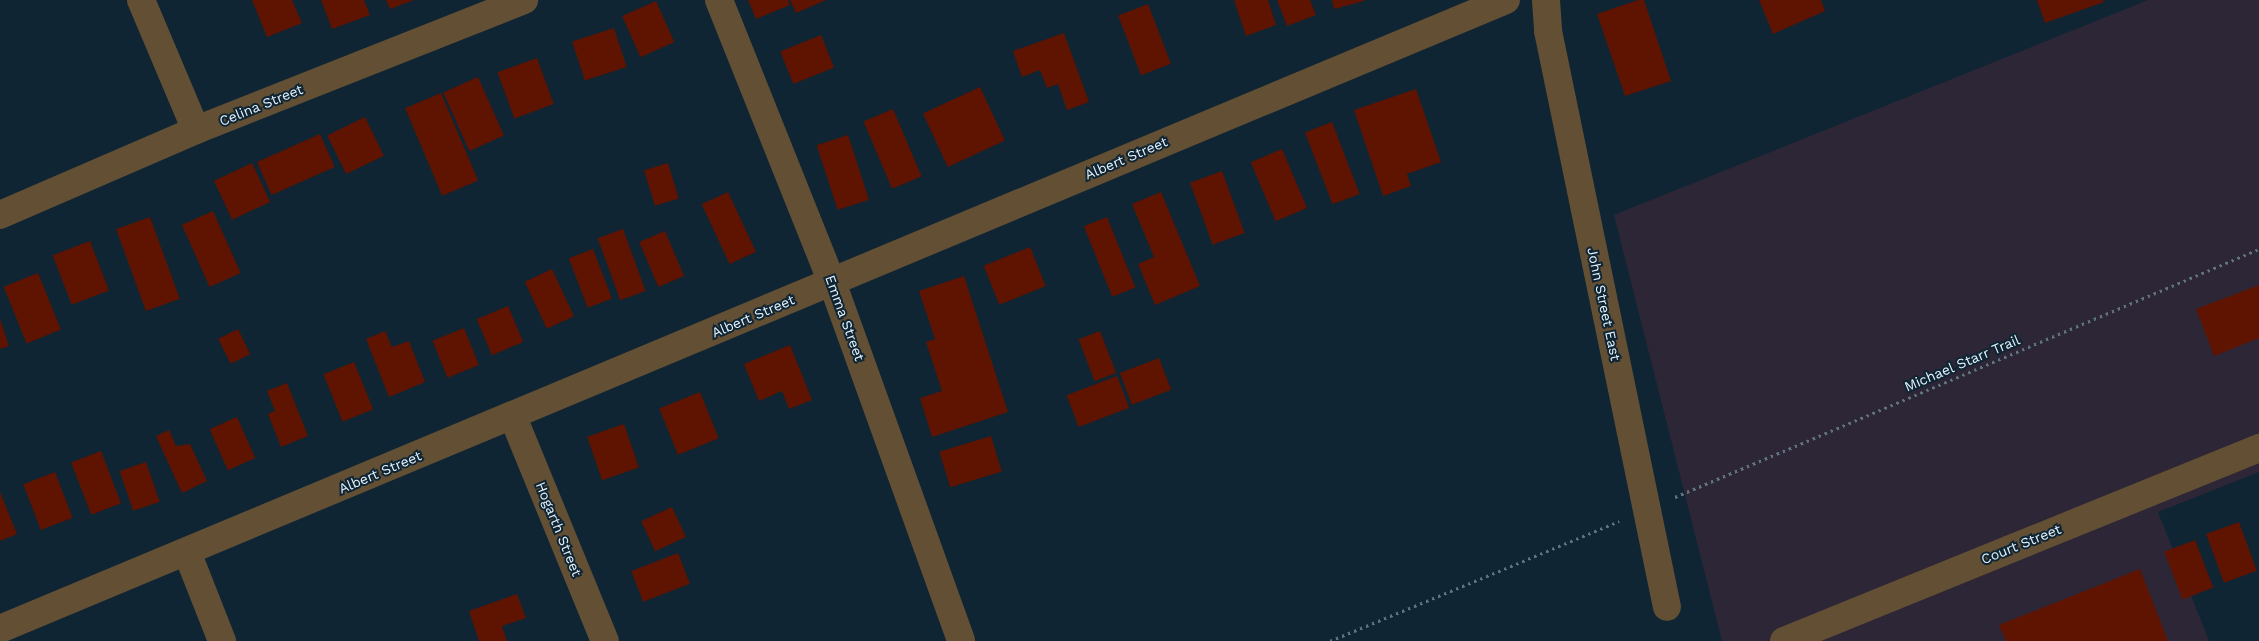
<!DOCTYPE html>
<style>
body{margin:0}
#map{position:relative;width:2259px;height:641px;overflow:hidden;background:#0f2534;font-family:"Work Sans",sans-serif}
div>[style]{position:absolute}
.commercial>*{inset:0;background:#2d2636}
.building>*{inset:0;background:#5f1301;transform-origin:0 0}
.path>*{height:3px;margin-top:-1.5px;transform-origin:0;background:repeating-linear-gradient(90deg,#607380 0 2.5px,transparent 0 6.5px)}
.minor>*{height:28px;margin:-14px;padding:0 14px;transform-origin:14px;border-radius:14px;background:#634f33}
span{translate:-50% -50%;white-space:nowrap;text-align:center;line-height:1.15;-webkit-text-stroke:4px #0f2534;paint-order:stroke}
.street-label{font-size:14px;color:#e5f3fd}
</style>
<div id="map">
<div class="commercial">
<i style="clip-path:polygon(2148px 0,2259px 0,2259px 472px,2158px 512px,2209px 641px,1722px 641px,1614px 215px)"></i>
</div>
<div class="building">
<i style="clip-path:polygon(252px 0,292px 0,302px 23px,267px 37px)"></i>
<i style="clip-path:polygon(321px 0,364px 0,370px 15px,332px 29px)"></i>
<i style="clip-path:polygon(386px 0,414px 0,390px 9px)"></i>
<i style="clip-path:polygon(748px 0,788px 0,790px 5px,756px 19px)"></i>
<i style="clip-path:polygon(790px 0,826px 0,796px 13px)"></i>
<i style="clip-path:polygon(1234px 0,1268px 0,1276px 25px,1246px 36px)"></i>
<i style="clip-path:polygon(1277px 0,1310px 0,1316px 15px,1287px 26px)"></i>
<i style="clip-path:polygon(1332px 0,1364px 0,1364px 1px,1334px 9px)"></i>
<i style="clip-path:polygon(1638px 0,1644px 0,1671px 81px,1625px 96px,1597px 14px)"></i>
<i style="clip-path:polygon(1759px 0,1821px 0,1825px 11px,1773px 34px)"></i>
<i style="clip-path:polygon(2037px 0,2103px 0,2104px 2px,2045px 23px)"></i>
<i style="left:656px;top:1px;width:45px;height:37px;rotate:66deg"></i>
<i style="left:1148px;top:4px;width:64px;height:32px;rotate:69deg"></i>
<i style="left:614px;top:28px;width:41px;height:44px;rotate:72deg"></i>
<i style="clip-path:polygon(1064px 33px,1089px 102px,1067px 110px,1058px 84px,1047px 88px,1040px 70px,1022px 77px,1013px 51px)"></i>
<i style="left:821px;top:35px;width:35px;height:44px;rotate:68deg"></i>
<i style="left:537px;top:58px;width:49px;height:42px;rotate:70deg"></i>
<i style="left:478px;top:77px;width:64px;height:38px;rotate:66deg"></i>
<i style="left:980px;top:87px;width:59px;height:63px;rotate:65deg"></i>
<i style="clip-path:polygon(1416px 89px,1441px 162px,1407px 174px,1411px 186px,1383px 196px,1354px 110px)"></i>
<i style="left:441px;top:93px;width:95px;height:39px;rotate:67deg"></i>
<i style="left:893px;top:109px;width:73px;height:32px;rotate:67deg"></i>
<i style="left:365px;top:117px;width:43px;height:42px;rotate:64deg"></i>
<i style="left:1332px;top:122px;width:77px;height:29px;rotate:69deg"></i>
<i style="left:320px;top:134px;width:36px;height:69px;rotate:66deg"></i>
<i style="left:848px;top:135px;width:68px;height:33px;rotate:72deg"></i>
<i style="left:1282px;top:149px;width:64px;height:34px;rotate:67deg"></i>
<i style="left:252px;top:163px;width:43px;height:42px;rotate:65deg"></i>
<i style="left:668px;top:163px;width:37px;height:25px;rotate:73deg"></i>
<i style="left:1222px;top:171px;width:66px;height:34px;rotate:70deg"></i>
<i style="left:728px;top:192px;width:66px;height:29px;rotate:65deg"></i>
<i style="clip-path:polygon(1161px 192px,1200px 286px,1155px 305px,1138px 264px,1154px 257px,1132px 204px)"></i>
<i style="left:213px;top:211px;width:68px;height:34px;rotate:66deg"></i>
<i style="left:150px;top:217px;width:87px;height:36px;rotate:70deg"></i>
<i style="left:1107px;top:217px;width:76px;height:25px;rotate:68deg"></i>
<i style="left:623px;top:229px;width:66px;height:27px;rotate:70deg"></i>
<i style="left:665px;top:231px;width:49px;height:28px;rotate:67deg"></i>
<i style="left:90px;top:241px;width:53px;height:40px;rotate:69deg"></i>
<i style="left:1030px;top:247px;width:42px;height:50px;rotate:68deg"></i>
<i style="left:593px;top:249px;width:53px;height:26px;rotate:69deg"></i>
<i style="left:552px;top:269px;width:52px;height:30px;rotate:65deg"></i>
<i style="left:38px;top:273px;width:61px;height:37px;rotate:68deg"></i>
<i style="clip-path:polygon(964px 276px,1008px 412px,932px 437px,920px 398px,942px 391px,926px 342px,935px 339px,919px 291px)"></i>
<i style="clip-path:polygon(2259px 285px,2259px 338px,2214px 356px,2196px 309px)"></i>
<i style="left:508px;top:306px;width:39px;height:34px;rotate:67deg"></i>
<i style="clip-path:polygon(0 319px,9px 346px,0 349px)"></i>
<i style="left:464px;top:328px;width:40px;height:34px;rotate:68deg"></i>
<i style="left:238px;top:329px;width:28px;height:22px;rotate:64deg"></i>
<i style="clip-path:polygon(385px 331px,392px 347px,409px 341px,425px 382px,389px 397px,366px 339px)"></i>
<i style="left:1100px;top:331px;width:45px;height:23px;rotate:69deg"></i>
<i style="clip-path:polygon(790px 345px,812px 400px,789px 409px,782px 391px,759px 401px,744px 364px)"></i>
<i style="left:1159px;top:358px;width:34px;height:42px;rotate:69deg"></i>
<i style="left:354px;top:362px;width:51px;height:33px;rotate:68deg"></i>
<i style="left:1117px;top:376px;width:34px;height:54px;rotate:69deg"></i>
<i style="clip-path:polygon(287px 383px,308px 436px,281px 447px,268px 414px,275px 411px,267px 391px)"></i>
<i style="left:700px;top:392px;width:50px;height:44px;rotate:68deg"></i>
<i style="left:237px;top:417px;width:45px;height:30px;rotate:66deg"></i>
<i style="left:624px;top:424px;width:46px;height:39px;rotate:71deg"></i>
<i style="clip-path:polygon(169px 430px,176px 446px,190px 444px,207px 481px,182px 493px,156px 436px)"></i>
<i style="left:991px;top:436px;width:37px;height:54px;rotate:73deg"></i>
<i style="left:101px;top:451px;width:56px;height:32px;rotate:69deg"></i>
<i style="left:146px;top:462px;width:42px;height:28px;rotate:71deg"></i>
<i style="left:55px;top:472px;width:49px;height:34px;rotate:69deg"></i>
<i style="clip-path:polygon(0 492px,17px 534px,0 541px)"></i>
<i style="left:672px;top:507px;width:33px;height:34px;rotate:65deg"></i>
<i style="left:2239px;top:522px;width:52px;height:35px;rotate:70deg"></i>
<i style="left:2195px;top:540px;width:51px;height:33px;rotate:69deg"></i>
<i style="left:678px;top:553px;width:33px;height:50px;rotate:69deg"></i>
<i style="clip-path:polygon(2140px 569px,2168px 641px,2006px 641px,1999px 625px)"></i>
<i style="clip-path:polygon(517px 594px,526px 618px,502px 626px,507px 641px,479px 641px,469px 611px)"></i>
</div>
<div class="path">
<i style="left:1675px;top:497px;width:634px;rotate:-23.01deg"></i>
<i style="left:1330px;top:641px;width:313px;rotate:-22.5deg"></i>
</div>
<div class="minor">
<i style="left:141px;top:0;width:141px;rotate:67.1deg"></i>
<i style="left:719px;top:0;width:304px;rotate:68.2deg"></i>
<i style="left:832px;top:282px;width:381px;rotate:70.2deg"></i>
<i style="left:1546px;top:0;width:31px;rotate:86deg"></i>
<i style="left:1548px;top:31px;width:588px;rotate:78.33deg"></i>
<i style="left:0;top:215px;width:214px;rotate:-23.4deg"></i>
<i style="left:196px;top:130px;width:353px;rotate:-21.6deg"></i>
<i style="left:513px;top:417px;width:242px;rotate:67.7deg"></i>
<i style="left:187px;top:552px;width:96px;rotate:68.5deg"></i>
<i style="left:0;top:629px;width:1632px;rotate:-22.67deg"></i>
<i style="left:1784px;top:641px;width:513px;rotate:-22.11deg"></i>
</div>
<div class="street-label">
<span style="left:261px;top:105px;rotate:-22deg">Celina Street</span>
<span style="left:1126px;top:158px;rotate:-23deg">Albert Street</span>
<span style="left:1604px;top:304px;rotate:78deg">John Street East</span>
<span style="left:753px;top:316px;rotate:-23deg">Albert Street</span>
<span style="left:845px;top:318px;rotate:70deg">Emma Street</span>
<span style="left:1962px;top:363px;rotate:-23deg">Michael Starr Trail</span>
<span style="left:380px;top:472px;rotate:-23deg">Albert Street</span>
<span style="left:559px;top:529px;rotate:68deg">Hogarth Street</span>
<span style="left:2021px;top:544px;rotate:-22deg">Court Street</span>
</div>
</div>
